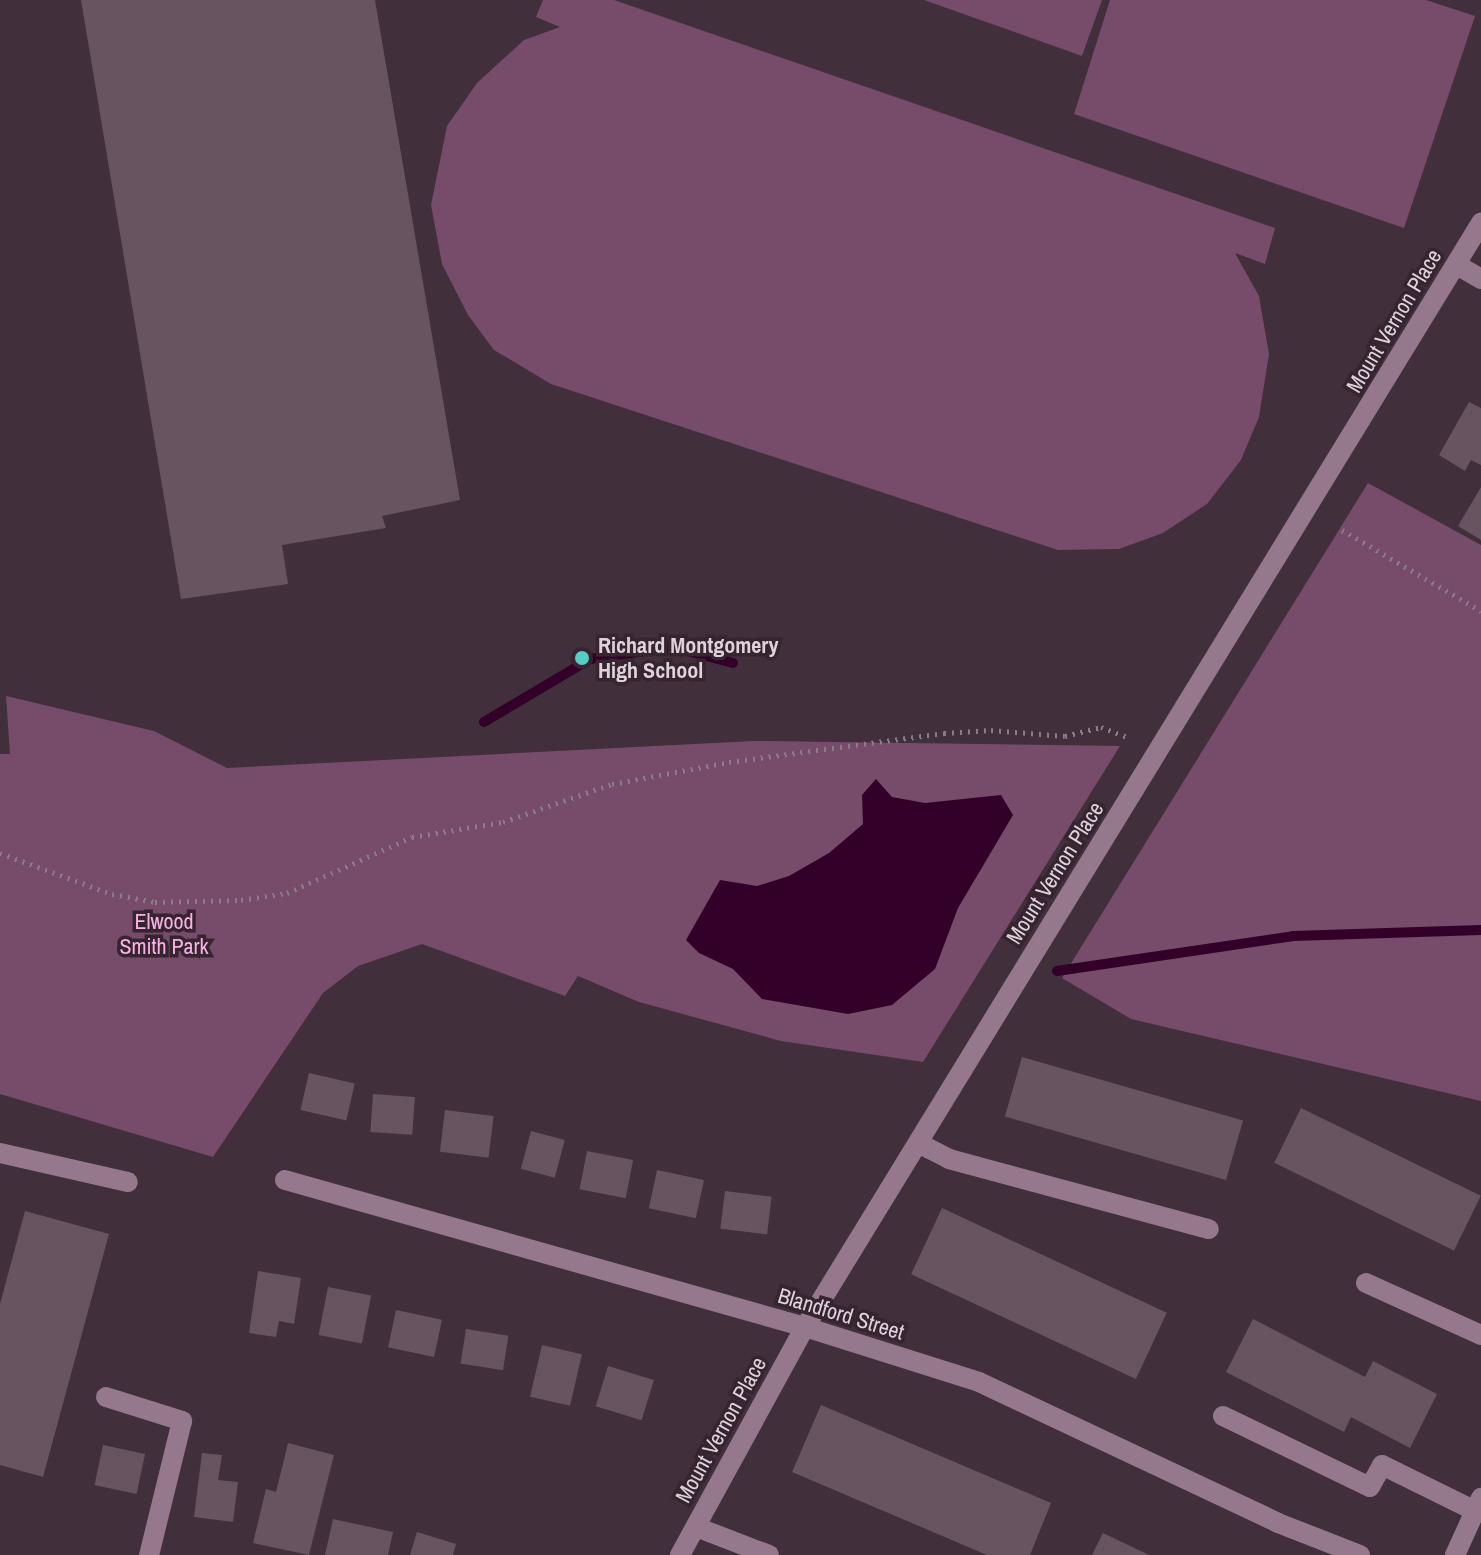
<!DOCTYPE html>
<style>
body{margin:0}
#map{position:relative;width:1481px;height:1555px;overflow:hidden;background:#412f3b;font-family:"Archivo Narrow",sans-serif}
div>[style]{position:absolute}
.green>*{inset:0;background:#774b6a}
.water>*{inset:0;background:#330029}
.stream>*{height:10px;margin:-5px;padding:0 5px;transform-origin:5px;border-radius:5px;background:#330029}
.building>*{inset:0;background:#685461;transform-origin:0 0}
.path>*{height:5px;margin-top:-2.5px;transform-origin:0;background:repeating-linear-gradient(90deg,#8b7c86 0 2px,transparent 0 8px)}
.minor>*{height:20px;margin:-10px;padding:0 10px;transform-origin:10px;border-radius:10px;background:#95788c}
.dots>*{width:22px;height:22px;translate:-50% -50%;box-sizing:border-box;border:4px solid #362531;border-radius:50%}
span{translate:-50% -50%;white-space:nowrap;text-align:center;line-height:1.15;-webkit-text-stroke:7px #362531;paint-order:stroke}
.street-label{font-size:22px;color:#dfd3db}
.poi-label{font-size:22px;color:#dfd3db;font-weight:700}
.left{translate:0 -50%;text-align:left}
.park-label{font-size:22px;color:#f8b1e3}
</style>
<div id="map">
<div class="green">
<i style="clip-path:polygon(543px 0,614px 0,1275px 228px,1265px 264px,1235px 253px,1259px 296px,1269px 354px,1259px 417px,1241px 460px,1207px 504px,1163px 533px,1119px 549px,1058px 550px,551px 384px,494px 350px,468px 315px,442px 264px,431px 205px,447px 126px,477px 83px,524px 40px,560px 27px,536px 17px)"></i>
<i style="clip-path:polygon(924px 0,1102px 0,1082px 56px)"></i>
<i style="clip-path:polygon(1110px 0,1426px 0,1475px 16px,1404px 228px,1074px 114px)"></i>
<i style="clip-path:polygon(1368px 483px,1481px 545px,1481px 1101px,1131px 1019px,1062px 978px)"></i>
<i style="clip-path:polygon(6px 696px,154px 731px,227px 768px,753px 741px,1120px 746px,923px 1062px,781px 1041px,639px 1002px,578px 976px,565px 996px,422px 944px,358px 966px,323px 993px,213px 1157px,0 1094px,0 754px,10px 754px)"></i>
</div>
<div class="water">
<i style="clip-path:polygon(876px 779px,892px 797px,925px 803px,1001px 795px,1013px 815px,958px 908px,935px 969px,892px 1005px,848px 1014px,762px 999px,733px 969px,699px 953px,686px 940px,720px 880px,757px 886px,789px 876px,829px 853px,863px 824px,862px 795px)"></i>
</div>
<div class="stream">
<i style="left:484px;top:722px;width:123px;rotate:-30.7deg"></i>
<i style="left:590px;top:659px;width:83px;rotate:-8.3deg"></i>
<i style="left:672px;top:647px;width:63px;rotate:14.7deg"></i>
<i style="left:1057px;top:971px;width:239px;rotate:-8.4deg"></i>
<i style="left:1293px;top:936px;width:188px;rotate:-1.8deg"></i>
</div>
<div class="building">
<i style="clip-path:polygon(81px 0,375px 0,460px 500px,382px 516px,386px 528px,282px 545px,288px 584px,181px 599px)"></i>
<i style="clip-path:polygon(1469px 402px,1481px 408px,1481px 465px,1471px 460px,1465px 471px,1439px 455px)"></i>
<i style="clip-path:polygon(1481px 487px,1481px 540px,1458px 526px)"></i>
<i style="left:1022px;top:1057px;width:230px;height:62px;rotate:16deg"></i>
<i style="left:309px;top:1073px;width:47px;height:38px;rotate:13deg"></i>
<i style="left:373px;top:1094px;width:42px;height:38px;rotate:4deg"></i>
<i style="left:1301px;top:1108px;width:200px;height:61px;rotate:26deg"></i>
<i style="left:445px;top:1110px;width:49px;height:42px;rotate:7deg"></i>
<i style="left:531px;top:1131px;width:35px;height:39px;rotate:15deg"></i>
<i style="left:587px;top:1151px;width:47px;height:39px;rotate:11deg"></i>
<i style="left:657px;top:1170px;width:48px;height:39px;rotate:12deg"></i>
<i style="left:725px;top:1191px;width:47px;height:38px;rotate:7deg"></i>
<i style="left:942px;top:1208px;width:248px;height:73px;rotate:25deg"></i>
<i style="clip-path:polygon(25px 1211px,109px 1234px,43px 1477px,0 1465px,0 1304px)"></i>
<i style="clip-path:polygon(258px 1271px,301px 1278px,294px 1324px,279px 1321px,276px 1337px,249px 1333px)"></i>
<i style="left:328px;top:1287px;width:44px;height:49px;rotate:11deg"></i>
<i style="left:396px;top:1310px;width:47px;height:38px;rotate:12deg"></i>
<i style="clip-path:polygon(1253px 1319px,1365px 1377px,1373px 1361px,1437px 1394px,1410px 1448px,1351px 1417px,1344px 1432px,1226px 1372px)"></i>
<i style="left:466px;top:1329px;width:43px;height:35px;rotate:9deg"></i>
<i style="left:542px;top:1345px;width:41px;height:53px;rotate:13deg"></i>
<i style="left:608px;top:1366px;width:48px;height:42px;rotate:17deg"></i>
<i style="clip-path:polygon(821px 1405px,1051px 1503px,1030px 1555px,987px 1555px,792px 1472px)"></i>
<i style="clip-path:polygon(288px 1443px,334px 1455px,309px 1555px,253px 1543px,266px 1489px,276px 1492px)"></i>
<i style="left:103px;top:1445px;width:43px;height:41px;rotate:12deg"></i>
<i style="clip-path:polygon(202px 1453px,222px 1455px,218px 1480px,238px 1482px,233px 1522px,194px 1517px)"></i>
<i style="clip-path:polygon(333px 1519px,393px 1532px,388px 1555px,325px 1555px)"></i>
<i style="clip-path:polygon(417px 1532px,456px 1544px,453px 1555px,410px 1555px)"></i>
<i style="clip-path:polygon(1103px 1533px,1149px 1555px,1092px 1555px)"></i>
</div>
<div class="path">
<i style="left:1342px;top:530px;width:161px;rotate:30.2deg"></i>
<i style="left:0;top:853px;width:119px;rotate:20.1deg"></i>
<i style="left:112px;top:894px;width:44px;rotate:10.5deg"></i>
<i style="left:155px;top:902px;width:86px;rotate:-1.3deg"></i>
<i style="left:241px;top:900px;width:47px;rotate:-8.7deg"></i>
<i style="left:287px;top:893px;width:137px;rotate:-24.1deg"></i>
<i style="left:412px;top:837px;width:92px;rotate:-9.4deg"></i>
<i style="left:503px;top:822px;width:115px;rotate:-19.2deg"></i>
<i style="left:612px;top:784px;width:119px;rotate:-10.6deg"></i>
<i style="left:729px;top:762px;width:217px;rotate:-7.7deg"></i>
<i style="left:944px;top:733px;width:47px;rotate:-3.7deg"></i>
<i style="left:991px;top:730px;width:74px;rotate:4.6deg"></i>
<i style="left:1065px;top:736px;width:37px;rotate:-14deg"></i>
<i style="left:1101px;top:727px;width:28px;rotate:21deg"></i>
</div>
<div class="minor">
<i style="left:1457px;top:265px;width:28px;rotate:30deg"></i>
<i style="left:918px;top:1143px;width:35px;rotate:27deg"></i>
<i style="left:949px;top:1159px;width:269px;rotate:15.1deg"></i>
<i style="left:0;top:1153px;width:131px;rotate:12.8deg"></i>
<i style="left:285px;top:1180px;width:540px;rotate:15.79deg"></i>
<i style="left:805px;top:1327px;width:182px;rotate:17.5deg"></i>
<i style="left:979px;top:1382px;width:331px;rotate:25.2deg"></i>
<i style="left:1278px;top:1523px;width:88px;rotate:21.3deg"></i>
<i style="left:1366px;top:1283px;width:126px;rotate:24.3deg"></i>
<i style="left:106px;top:1397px;width:80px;rotate:17.5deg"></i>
<i style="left:182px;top:1421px;width:138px;rotate:103.8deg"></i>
<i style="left:1223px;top:1416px;width:163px;rotate:25.8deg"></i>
<i style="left:1370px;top:1487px;width:25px;rotate:-61deg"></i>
<i style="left:1382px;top:1465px;width:104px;rotate:26.3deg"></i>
<i style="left:696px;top:1527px;width:78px;rotate:21deg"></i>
<i style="left:680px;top:1555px;width:260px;rotate:-61.3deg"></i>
<i style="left:805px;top:1327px;width:1295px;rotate:-58.52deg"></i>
<i style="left:1455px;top:1555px;width:63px;rotate:-65.5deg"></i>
</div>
<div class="dots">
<i style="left:582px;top:658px;background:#56cec4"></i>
</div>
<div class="street-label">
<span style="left:1394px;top:321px;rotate:-59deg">Mount Vernon Place</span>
<span style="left:1055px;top:873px;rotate:-58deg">Mount Vernon Place</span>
<span style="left:841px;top:1314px;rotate:17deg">Blandford Street</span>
<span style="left:721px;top:1430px;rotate:-61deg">Mount Vernon Place</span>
</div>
<div class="poi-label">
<span class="left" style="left:598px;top:658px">Richard Montgomery<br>High School</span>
</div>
<div class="park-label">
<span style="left:164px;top:934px">Elwood<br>Smith Park</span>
</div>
</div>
